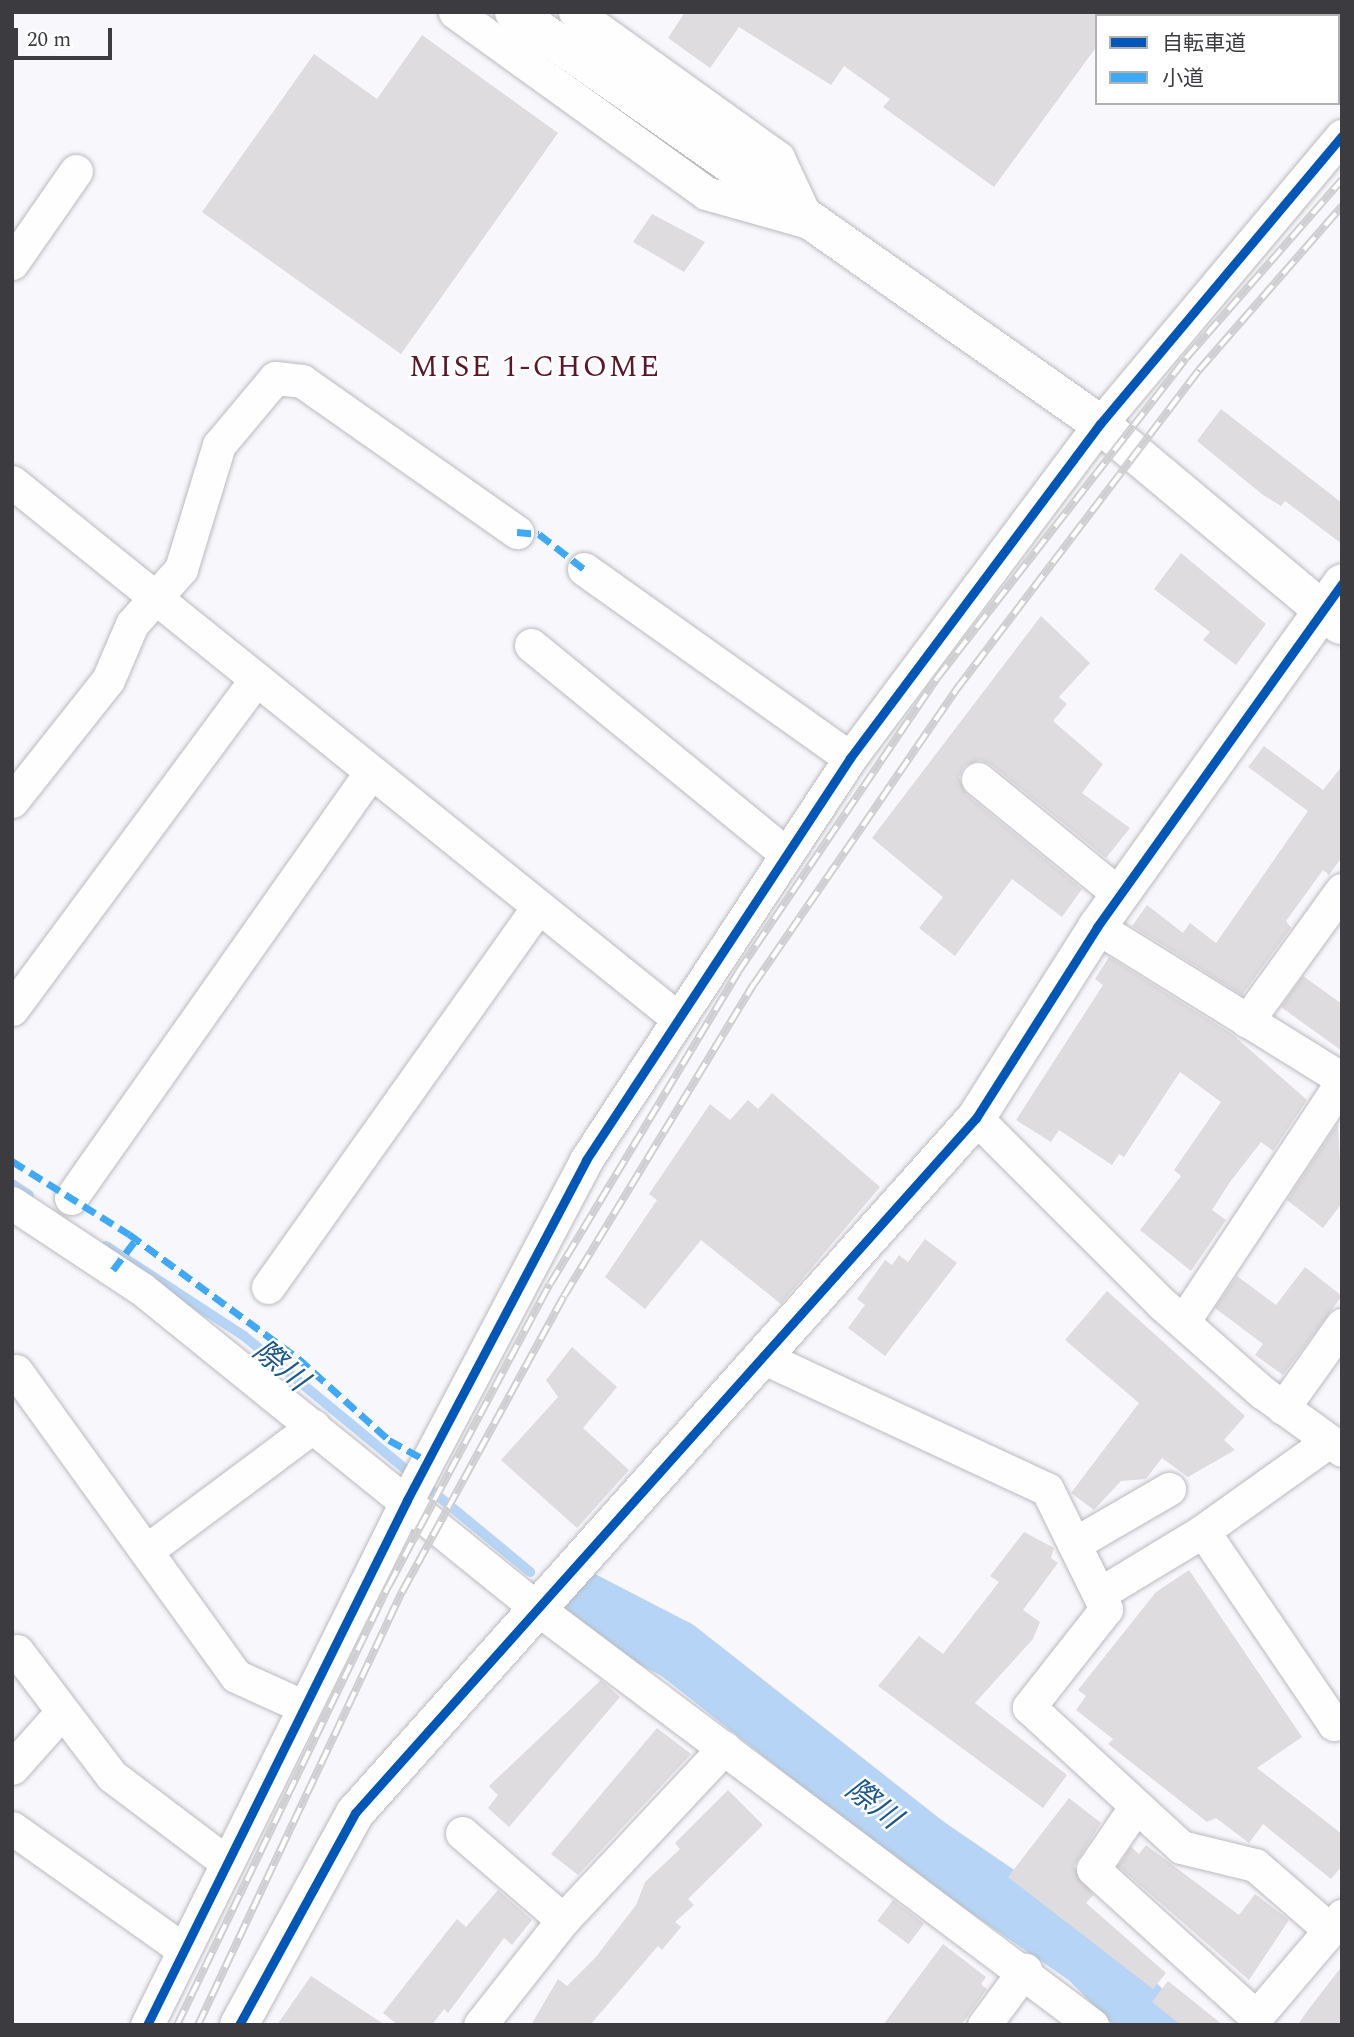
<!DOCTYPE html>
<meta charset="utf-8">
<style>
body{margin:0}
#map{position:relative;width:1354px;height:2037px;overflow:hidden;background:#f8f7fc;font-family:Spectral,"Noto Sans JP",serif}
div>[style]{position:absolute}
.stream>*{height:10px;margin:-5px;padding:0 5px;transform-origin:5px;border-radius:5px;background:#b6d5f6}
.river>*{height:60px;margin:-30px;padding:0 30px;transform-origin:30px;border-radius:30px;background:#b6d5f6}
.building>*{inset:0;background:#dedcde;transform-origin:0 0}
.roads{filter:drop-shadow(0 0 2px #bbbabe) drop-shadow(0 0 2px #bbbabe)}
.minor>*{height:33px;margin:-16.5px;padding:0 16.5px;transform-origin:16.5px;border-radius:16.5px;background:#fefeff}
.tertiary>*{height:38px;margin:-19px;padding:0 19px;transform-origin:19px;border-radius:19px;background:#fefeff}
.rail>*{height:8px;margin-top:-4px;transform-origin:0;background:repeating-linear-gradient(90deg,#fff 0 16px,#cfcfd1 0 32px);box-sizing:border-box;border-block:2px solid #cfcfd1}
.quiet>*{height:7px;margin-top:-3.5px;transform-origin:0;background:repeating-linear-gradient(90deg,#3fa9f5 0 14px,transparent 0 21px)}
.cycleway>*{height:9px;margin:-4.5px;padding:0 4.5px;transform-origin:4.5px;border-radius:4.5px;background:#0057b8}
span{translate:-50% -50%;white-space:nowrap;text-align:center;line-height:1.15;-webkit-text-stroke:5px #fff;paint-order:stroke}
.neighbourhood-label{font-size:30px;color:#5b1629;letter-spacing:2px}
.water-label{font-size:30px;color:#1c588b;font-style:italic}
.frame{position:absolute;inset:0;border:14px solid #3c3b3f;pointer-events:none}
.legend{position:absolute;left:1095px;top:14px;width:245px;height:91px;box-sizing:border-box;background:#fff;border:2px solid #b1b1b2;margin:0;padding:9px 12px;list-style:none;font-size:21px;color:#3c3b3f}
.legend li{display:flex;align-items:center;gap:14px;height:35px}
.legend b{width:35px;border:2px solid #b1b1b2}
.scale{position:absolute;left:14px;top:28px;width:98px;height:32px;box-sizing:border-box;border:4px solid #3c3b3f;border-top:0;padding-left:9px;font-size:21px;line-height:24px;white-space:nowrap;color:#3c3b3f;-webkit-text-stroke:5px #fff;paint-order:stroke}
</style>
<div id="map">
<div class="stream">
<i style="left:12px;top:1184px;width:20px;rotate:33deg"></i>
<i style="left:106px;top:1246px;width:165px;rotate:33.1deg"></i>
<i style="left:244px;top:1336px;width:371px;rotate:39.5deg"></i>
</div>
<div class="river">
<i style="left:578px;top:1599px;width:111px;rotate:27.3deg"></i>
<i style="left:677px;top:1650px;width:320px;rotate:38.2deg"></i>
<i style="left:929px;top:1848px;width:191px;rotate:34.4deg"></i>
<i style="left:1087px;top:1956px;width:98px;rotate:45deg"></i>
</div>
<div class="building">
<i style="clip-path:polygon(685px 12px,1097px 12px,1097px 46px,994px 187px,883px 107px,890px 99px,844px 66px,831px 85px,739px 27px,710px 68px,668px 38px)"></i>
<i style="clip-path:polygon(422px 35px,558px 133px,401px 354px,202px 212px,314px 54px,377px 99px)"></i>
<i style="clip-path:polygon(652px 214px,705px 242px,684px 272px,633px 242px)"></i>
<i style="clip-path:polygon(1221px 409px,1342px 503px,1342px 544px,1285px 501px,1281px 506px,1263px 495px,1197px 441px)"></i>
<i style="clip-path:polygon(1181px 553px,1266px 624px,1236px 665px,1203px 640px,1210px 632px,1154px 589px)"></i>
<i style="clip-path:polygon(1041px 616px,1090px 663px,1059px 697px,1067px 704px,1053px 721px,1103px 764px,1082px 793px,1130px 828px,1106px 858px,990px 764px,980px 760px,964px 766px,959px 777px,966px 794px,1082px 889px,1062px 917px,1012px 879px,955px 956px,919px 928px,943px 897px,872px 838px)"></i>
<i style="clip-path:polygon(1264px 746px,1323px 790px,1342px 766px,1342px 857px,1329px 875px,1323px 870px,1286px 921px,1291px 928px,1242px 995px,1132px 926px,1147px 905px,1183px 933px,1190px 923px,1216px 943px,1308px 811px,1248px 767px)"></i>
<i style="clip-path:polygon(1109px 957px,1232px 1034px,1307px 1100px,1273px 1151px,1261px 1142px,1230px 1182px,1212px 1210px,1226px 1220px,1191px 1271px,1140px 1230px,1181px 1176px,1174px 1170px,1221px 1102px,1180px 1072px,1124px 1157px,1119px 1154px,1112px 1165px,1059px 1130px,1051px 1142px,1016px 1120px,1103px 985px,1095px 979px)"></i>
<i style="clip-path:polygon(1303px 976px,1342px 1004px,1342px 1051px,1281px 1007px)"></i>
<i style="clip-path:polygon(772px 1093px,880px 1187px,781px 1304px,701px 1240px,645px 1309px,605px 1277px,657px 1200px,649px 1194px,710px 1104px,730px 1120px,748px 1100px,758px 1109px)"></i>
<i style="clip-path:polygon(1338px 1123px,1342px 1203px,1323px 1228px,1287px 1200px)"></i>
<i style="clip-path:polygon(925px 1239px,957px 1263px,885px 1356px,848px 1328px,865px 1305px,857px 1299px,885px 1260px,892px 1265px,899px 1255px,908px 1262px)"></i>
<i style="clip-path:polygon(1305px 1267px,1342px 1296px,1283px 1375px,1255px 1355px,1263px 1344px,1215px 1308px,1237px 1276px,1276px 1305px)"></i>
<i style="clip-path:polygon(1107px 1291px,1245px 1416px,1224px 1440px,1235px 1450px,1188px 1477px,1162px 1458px,1146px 1479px,1121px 1481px,1094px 1510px,1071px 1493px,1139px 1403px,1065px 1340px)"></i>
<i style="clip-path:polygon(572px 1347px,617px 1387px,583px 1428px,629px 1470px,577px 1528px,501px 1460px,558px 1397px,546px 1380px)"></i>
<i style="clip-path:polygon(1024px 1532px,1054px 1548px,1051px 1558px,1058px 1563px,1023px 1610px,1040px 1622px,1033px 1639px,975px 1703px,1067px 1775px,1043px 1808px,878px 1686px,919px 1636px,943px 1654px,999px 1582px,990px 1576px)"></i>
<i style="clip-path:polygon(1189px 1570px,1302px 1737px,1257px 1768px,1342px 1834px,1342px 1866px,1331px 1879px,1263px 1824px,1249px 1843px,1216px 1818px,1207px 1822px,1108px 1744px,1113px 1739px,1076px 1710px,1086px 1696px,1078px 1690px,1156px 1592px)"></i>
<i style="clip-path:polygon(601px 1680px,620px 1697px,509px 1827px,488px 1808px,498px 1795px,489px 1786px)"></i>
<i style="clip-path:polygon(657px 1728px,691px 1754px,578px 1875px,551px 1854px)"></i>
<i style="clip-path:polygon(728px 1790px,763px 1825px,688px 1899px,694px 1905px,675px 1922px,681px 1927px,662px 1950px,658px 1946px,590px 2025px,531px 2025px,558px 1979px,567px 1986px,595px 1958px,636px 1905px,645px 1882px,680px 1849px,675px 1843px)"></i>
<i style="clip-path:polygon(1069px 1798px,1101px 1823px,1074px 1866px,1093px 1895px,1086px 1903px,1166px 1973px,1153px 1989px,1008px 1877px)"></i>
<i style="clip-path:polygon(1146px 1845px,1239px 1915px,1255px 1894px,1289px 1920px,1249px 1980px,1118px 1866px,1131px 1847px,1139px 1854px)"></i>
<i style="clip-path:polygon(498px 1890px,532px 1920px,512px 1945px,504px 1938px,448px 2013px,444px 2009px,432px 2025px,398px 2025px,383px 2013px,457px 1919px,466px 1927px)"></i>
<i style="left:893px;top:1900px;width:39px;height:26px;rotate:37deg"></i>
<i style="clip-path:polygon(943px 1944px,986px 1977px,981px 1984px,987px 1989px,961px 2025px,883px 2025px)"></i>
<i style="clip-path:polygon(1342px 1966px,1342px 2025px,1298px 2025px,1305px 2014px)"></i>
<i style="clip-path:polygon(311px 1976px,385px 2025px,277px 2025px)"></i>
<i style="clip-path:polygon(1168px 1981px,1223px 2025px,1181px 2025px,1152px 2002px)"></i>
</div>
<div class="roads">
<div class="minor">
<i style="left:455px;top:12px;width:309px;rotate:35.8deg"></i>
<i style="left:706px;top:193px;width:100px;rotate:15.7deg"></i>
<i style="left:575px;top:12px;width:250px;rotate:35.7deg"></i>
<i style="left:778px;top:158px;width:71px;rotate:64.9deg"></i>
<i style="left:12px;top:263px;width:112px;rotate:-55.2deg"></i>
<i style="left:12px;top:482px;width:853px;rotate:38.86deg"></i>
<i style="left:584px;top:569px;width:326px;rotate:35.4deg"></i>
<i style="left:531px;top:645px;width:330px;rotate:39.3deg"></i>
<i style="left:978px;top:779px;width:183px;rotate:39.2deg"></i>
<i style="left:12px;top:801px;width:154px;rotate:-51.6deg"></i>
<i style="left:108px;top:680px;width:61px;rotate:-66.8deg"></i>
<i style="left:132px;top:624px;width:74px;rotate:-48.3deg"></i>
<i style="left:181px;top:569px;width:130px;rotate:-73deg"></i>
<i style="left:219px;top:445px;width:87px;rotate:-50.1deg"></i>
<i style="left:275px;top:378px;width:27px;rotate:6deg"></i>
<i style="left:302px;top:381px;width:263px;rotate:35.1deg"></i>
<i style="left:1097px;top:927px;width:288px;rotate:31.8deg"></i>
<i style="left:12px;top:1009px;width:410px;rotate:-53.5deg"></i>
<i style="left:1247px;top:1021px;width:162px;rotate:-54.1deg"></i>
<i style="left:976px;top:1118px;width:262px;rotate:45deg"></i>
<i style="left:1161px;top:1303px;width:135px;rotate:41.4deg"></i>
<i style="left:1262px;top:1392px;width:99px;rotate:35.9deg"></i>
<i style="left:71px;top:1198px;width:521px;rotate:-54.85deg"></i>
<i style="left:12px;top:1203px;width:156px;rotate:33.5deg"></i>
<i style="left:142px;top:1289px;width:504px;rotate:38.96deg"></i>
<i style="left:534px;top:1606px;width:698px;rotate:36.9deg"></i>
<i style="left:268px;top:1287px;width:466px;rotate:-54.6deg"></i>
<i style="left:1183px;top:1322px;width:288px;rotate:-56.5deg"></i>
<i style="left:760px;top:1356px;width:316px;rotate:24.9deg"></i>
<i style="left:1047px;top:1489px;width:134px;rotate:63.8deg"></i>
<i style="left:1106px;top:1609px;width:125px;rotate:128.2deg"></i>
<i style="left:1029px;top:1707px;width:207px;rotate:42.6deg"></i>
<i style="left:1181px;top:1847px;width:76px;rotate:13.7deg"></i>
<i style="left:1255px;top:1865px;width:99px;rotate:40.9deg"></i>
<i style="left:16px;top:1371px;width:376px;rotate:54.2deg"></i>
<i style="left:236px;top:1676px;width:72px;rotate:24.4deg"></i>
<i style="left:1283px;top:1408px;width:102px;rotate:-54.6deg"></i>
<i style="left:1329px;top:1441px;width:155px;rotate:144.5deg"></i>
<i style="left:1203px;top:1531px;width:233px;rotate:55.8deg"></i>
<i style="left:1334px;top:1724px;width:9px;rotate:-27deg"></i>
<i style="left:1074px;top:1544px;width:110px;rotate:-30.1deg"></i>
<i style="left:146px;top:1551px;width:209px;rotate:-36.7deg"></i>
<i style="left:1099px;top:1594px;width:122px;rotate:-31.2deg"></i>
<i style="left:17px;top:1651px;width:157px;rotate:52.8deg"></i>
<i style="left:112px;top:1776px;width:141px;rotate:37deg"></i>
<i style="left:12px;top:1768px;width:74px;rotate:-48.3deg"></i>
<i style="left:1136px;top:1806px;width:76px;rotate:124.3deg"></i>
<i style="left:1093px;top:1869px;width:220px;rotate:42.2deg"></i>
<i style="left:1256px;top:2017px;width:133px;rotate:-49.6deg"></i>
<i style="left:12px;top:1828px;width:207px;rotate:35.4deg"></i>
<i style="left:462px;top:1833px;width:133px;rotate:40.7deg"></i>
<i style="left:147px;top:2025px;width:586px;rotate:-63.65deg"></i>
<i style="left:407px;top:1500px;width:384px;rotate:-62.2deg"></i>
<i style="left:586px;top:1160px;width:481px;rotate:-56.7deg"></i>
<i style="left:850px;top:758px;width:417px;rotate:-53.2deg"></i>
<i style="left:1100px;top:424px;width:376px;rotate:-50deg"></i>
<i style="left:480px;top:2025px;width:134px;rotate:-51.7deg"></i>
<i style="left:563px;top:1920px;width:236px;rotate:-46.9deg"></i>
<i style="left:984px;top:2025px;width:69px;rotate:-53.3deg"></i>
</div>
<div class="tertiary">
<i style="left:514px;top:12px;width:716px;rotate:35.11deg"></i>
<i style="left:1100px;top:424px;width:313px;rotate:39.9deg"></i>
<i style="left:239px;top:2025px;width:242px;rotate:-61.3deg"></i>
<i style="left:355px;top:1813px;width:932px;rotate:-48.22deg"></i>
<i style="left:976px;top:1118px;width:226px;rotate:-57.6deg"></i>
<i style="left:1097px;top:927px;width:422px;rotate:-54.5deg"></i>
</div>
</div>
<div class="rail">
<i style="left:177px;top:2025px;width:488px;rotate:-64.3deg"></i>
<i style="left:389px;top:1585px;width:341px;rotate:-61.9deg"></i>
<i style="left:550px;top:1284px;width:364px;rotate:-58.9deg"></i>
<i style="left:738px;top:972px;width:355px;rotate:-55.9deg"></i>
<i style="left:937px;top:678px;width:405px;rotate:-52.1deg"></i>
<i style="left:1186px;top:358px;width:237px;rotate:-48.8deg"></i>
<i style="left:198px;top:2025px;width:479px;rotate:-64.8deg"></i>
<i style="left:402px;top:1592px;width:337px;rotate:-61.3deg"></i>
<i style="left:564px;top:1296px;width:365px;rotate:-58.7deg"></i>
<i style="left:754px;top:984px;width:357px;rotate:-55.5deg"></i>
<i style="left:956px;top:690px;width:402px;rotate:-52.8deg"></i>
<i style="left:1199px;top:370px;width:218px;rotate:-48.9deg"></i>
</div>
<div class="quiet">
<i style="left:517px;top:532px;width:22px;rotate:5deg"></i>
<i style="left:539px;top:534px;width:57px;rotate:37.9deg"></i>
<i style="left:12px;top:1161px;width:138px;rotate:32deg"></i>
<i style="left:129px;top:1234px;width:210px;rotate:36.3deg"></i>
<i style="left:298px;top:1358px;width:122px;rotate:42deg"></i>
<i style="left:389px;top:1440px;width:43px;rotate:28.9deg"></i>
<i style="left:113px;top:1270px;width:38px;rotate:-53deg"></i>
</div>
<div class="cycleway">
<i style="left:147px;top:2025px;width:586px;rotate:-63.65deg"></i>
<i style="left:407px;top:1500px;width:384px;rotate:-62.2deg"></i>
<i style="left:586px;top:1160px;width:481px;rotate:-56.7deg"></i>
<i style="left:850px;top:758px;width:417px;rotate:-53.2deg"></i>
<i style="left:1100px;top:424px;width:376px;rotate:-50deg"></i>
<i style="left:239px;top:2025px;width:242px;rotate:-61.3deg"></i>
<i style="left:355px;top:1813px;width:932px;rotate:-48.22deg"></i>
<i style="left:976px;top:1118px;width:226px;rotate:-57.6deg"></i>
<i style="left:1097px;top:927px;width:422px;rotate:-54.5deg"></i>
</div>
<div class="neighbourhood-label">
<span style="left:535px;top:367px">MISE 1-CHOME</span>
</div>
<div class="water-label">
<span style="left:280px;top:1366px;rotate:40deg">際川</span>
<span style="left:873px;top:1804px;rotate:38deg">際川</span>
</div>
<div class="frame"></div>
<ul class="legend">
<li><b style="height:9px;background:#0057b8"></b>自転車道</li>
<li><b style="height:9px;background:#3fa9f5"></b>小道</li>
</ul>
<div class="scale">20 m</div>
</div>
